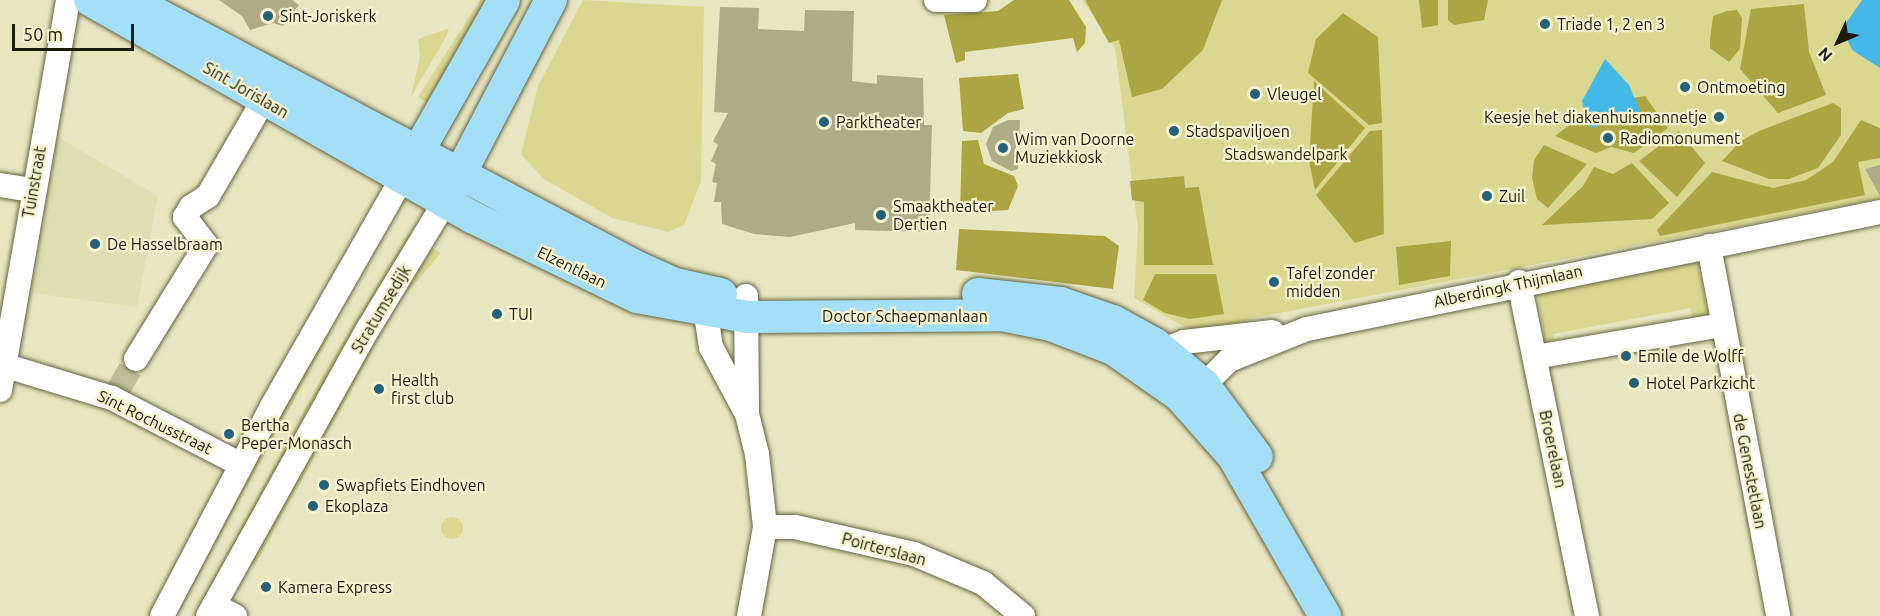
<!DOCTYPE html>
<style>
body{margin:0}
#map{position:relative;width:1880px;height:616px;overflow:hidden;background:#e7e6c0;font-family:Ubuntu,sans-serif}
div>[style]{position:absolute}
.built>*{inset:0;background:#dfdeb0}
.green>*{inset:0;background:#dad790}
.round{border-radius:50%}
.forest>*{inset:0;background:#aba643}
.water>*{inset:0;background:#44b9e6}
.building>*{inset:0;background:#adac88}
.minor-tunnel>*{height:24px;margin-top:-12px;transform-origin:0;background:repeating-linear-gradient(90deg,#bebe9c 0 24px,transparent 0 36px)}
.roads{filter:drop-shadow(0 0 2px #666443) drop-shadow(0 0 2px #666443)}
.minor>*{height:24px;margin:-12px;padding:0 12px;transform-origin:12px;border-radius:12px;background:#fff}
.major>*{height:32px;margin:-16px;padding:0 16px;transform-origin:16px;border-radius:16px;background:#a5dff7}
.dots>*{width:16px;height:16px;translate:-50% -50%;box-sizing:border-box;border:3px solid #f4f3cd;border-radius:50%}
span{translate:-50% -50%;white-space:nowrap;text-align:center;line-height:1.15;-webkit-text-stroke:4.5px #f4f3cd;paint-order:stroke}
.poi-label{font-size:16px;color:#1c1c0e}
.left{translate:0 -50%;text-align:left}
.right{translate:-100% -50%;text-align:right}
.street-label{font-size:16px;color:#1c1c0e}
.park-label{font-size:16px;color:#2e2b00}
.north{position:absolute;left:1808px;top:12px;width:60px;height:60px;-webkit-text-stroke:4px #f4f3cd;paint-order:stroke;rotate:226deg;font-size:16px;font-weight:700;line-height:24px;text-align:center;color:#1c1c0e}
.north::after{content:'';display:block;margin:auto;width:21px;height:27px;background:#1c1c0e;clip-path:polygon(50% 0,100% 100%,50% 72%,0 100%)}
.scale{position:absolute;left:12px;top:24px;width:122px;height:27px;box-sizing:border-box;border:3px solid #1c1c0e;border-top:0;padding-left:8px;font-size:18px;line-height:21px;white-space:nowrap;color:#1c1c0e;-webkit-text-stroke:4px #f4f3cd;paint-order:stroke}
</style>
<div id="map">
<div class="built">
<i style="clip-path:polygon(58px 137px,158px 196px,137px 307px,32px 293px)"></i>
</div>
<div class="green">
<i style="clip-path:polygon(480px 0,493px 0,432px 106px,418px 97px)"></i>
<i style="clip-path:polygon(583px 0,704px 7px,701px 181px,684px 225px,668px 232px,612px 218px,544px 179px,521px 154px,538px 86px)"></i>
<i style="clip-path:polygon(1082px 0,1880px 0,1880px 199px,1253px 318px,1202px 337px,1134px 298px,1138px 228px,1115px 48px)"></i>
<i style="clip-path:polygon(449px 28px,447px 35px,411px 97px,420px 57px,418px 39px)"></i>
<i style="clip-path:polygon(408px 234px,413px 235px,331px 369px,201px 616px,193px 616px,328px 367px)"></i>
<i style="clip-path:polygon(432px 248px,441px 253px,400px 301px,257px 561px,254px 565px,247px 560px)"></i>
<i style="clip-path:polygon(1697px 260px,1708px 316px,1692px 319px,1690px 308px,1553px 334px,1555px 344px,1546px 346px,1537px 294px)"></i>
<i style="clip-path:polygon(331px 332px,176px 616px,171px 616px,319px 336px)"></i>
<i class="round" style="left:441px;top:517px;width:22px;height:22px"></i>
</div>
<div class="forest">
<i style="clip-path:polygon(1014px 0,1069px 0,1086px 27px,1085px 43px,1077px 52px,1073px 38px,965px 52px,965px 60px,956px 63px,944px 15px,998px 11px)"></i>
<i style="clip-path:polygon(1085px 0,1222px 0,1203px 50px,1162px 89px,1132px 97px,1119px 40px,1109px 43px)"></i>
<i style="clip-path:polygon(1419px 0,1438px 0,1438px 25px,1422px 28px)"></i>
<i style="clip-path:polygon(1448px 0,1488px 0,1484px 20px,1454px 25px,1448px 20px)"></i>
<i style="clip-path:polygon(1804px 4px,1809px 52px,1826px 95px,1778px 113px,1740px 69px,1751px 9px)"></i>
<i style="clip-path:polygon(1727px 11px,1737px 10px,1742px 18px,1740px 49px,1729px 62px,1710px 48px,1710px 40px,1713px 16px)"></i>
<i style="clip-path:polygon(1343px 13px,1378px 37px,1382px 123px,1369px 125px,1308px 73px,1316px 39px)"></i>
<i style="clip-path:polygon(1018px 74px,1024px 109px,1008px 113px,981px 133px,963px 131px,959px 78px)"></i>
<i style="clip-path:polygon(1314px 81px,1365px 128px,1315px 190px,1309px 161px)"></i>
<i style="clip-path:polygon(1645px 96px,1668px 128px,1634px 153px,1611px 147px,1596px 153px,1555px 136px,1583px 115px,1586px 123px,1605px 125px,1641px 113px,1634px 98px)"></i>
<i style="clip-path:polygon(1833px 103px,1841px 108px,1841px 135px,1818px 168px,1789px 179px,1769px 179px,1722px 161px,1741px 141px,1759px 131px)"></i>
<i style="clip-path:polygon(1861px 120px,1880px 128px,1880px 158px,1858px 162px,1865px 195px,1660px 236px,1657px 230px,1712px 172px,1773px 188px,1806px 180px,1833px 162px)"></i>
<i style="clip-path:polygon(1382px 130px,1384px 234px,1355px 243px,1316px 195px,1370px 131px)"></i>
<i style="clip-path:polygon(1679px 131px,1705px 163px,1677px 197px,1639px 161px)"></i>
<i style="clip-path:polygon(978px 140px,984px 164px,1014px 176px,1018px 186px,1008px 210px,960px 213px,962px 141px)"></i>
<i style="clip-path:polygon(1544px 145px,1587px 164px,1548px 208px,1537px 199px,1532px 178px,1534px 160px)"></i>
<i style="clip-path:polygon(1632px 163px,1669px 203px,1652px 219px,1542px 225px,1583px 186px,1594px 167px,1613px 174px)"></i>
<i style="clip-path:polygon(1184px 176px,1185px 188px,1199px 187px,1213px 265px,1144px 265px,1144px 202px,1132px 200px,1130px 181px)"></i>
<i style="clip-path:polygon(959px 229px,1105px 236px,1119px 246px,1113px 289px,956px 270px)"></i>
<i style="clip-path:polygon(1451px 241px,1450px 276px,1399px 285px,1396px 247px)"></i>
<i style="clip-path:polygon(1155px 274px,1216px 274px,1224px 314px,1190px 319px,1165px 313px,1143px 300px)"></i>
</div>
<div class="water">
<i style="clip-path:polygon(1862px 0,1880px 0,1880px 68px,1852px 50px,1846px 37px,1846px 23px)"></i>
<i style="clip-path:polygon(1605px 59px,1629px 85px,1641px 113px,1592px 128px,1586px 123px,1582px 101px)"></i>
</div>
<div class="building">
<i style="clip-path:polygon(219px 0,292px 0,299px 5px,283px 26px,273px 23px,250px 30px,242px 16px)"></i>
<i style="clip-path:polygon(720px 7px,759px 8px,758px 29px,804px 31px,805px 10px,854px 11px,852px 81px,877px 84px,877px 75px,923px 78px,924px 125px,932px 125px,929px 232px,855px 230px,855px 223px,790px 237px,754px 234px,722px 224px,721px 202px,714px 202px,717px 183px,712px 182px,716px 164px,711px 161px,718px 145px,713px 141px,728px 113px,714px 112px)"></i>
<i style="clip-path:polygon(1008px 120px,1020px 120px,1018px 169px,1011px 171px,992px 161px,986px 144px,993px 127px)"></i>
<i style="clip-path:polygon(1880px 165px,1880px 196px,1865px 169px)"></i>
</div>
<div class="minor-tunnel">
<i style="left:118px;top:390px;width:36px;rotate:-60deg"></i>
</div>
<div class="roads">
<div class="minor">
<i style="left:936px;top:0;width:39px"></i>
<i style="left:0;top:185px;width:32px;rotate:9deg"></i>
<i style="left:1709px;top:246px;width:376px;rotate:79.4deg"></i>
<i style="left:1519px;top:282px;width:341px;rotate:78.5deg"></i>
<i style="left:703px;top:295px;width:53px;rotate:81.3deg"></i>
<i style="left:711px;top:347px;width:76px;rotate:61.8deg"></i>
<i style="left:747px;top:414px;width:41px;rotate:76deg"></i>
<i style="left:757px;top:454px;width:73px;rotate:83.7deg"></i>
<i style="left:765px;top:527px;width:90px;rotate:100.2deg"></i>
<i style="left:746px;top:296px;width:116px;rotate:89.5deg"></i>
<i style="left:1163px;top:350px;width:22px;rotate:-21deg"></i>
<i style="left:1184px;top:342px;width:89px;rotate:-6.5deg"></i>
<i style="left:1535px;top:357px;width:190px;rotate:-9.7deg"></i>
<i style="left:136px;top:359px;width:134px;rotate:-58.4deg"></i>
<i style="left:206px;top:245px;width:35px;rotate:-127deg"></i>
<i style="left:185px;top:217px;width:12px;rotate:-59deg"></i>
<i style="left:191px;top:207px;width:20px;rotate:-33deg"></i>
<i style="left:208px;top:196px;width:110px;rotate:-59.9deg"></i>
<i style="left:0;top:364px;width:117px;rotate:16.9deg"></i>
<i style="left:112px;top:398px;width:144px;rotate:27.3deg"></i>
<i style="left:0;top:390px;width:396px;rotate:-80.1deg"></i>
<i style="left:1189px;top:391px;width:16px;rotate:-22deg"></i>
<i style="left:1204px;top:385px;width:35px;rotate:-45deg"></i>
<i style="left:1229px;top:360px;width:84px;rotate:-21.7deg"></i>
<i style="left:1307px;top:329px;width:585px;rotate:-11.54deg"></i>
<i style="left:765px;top:527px;width:30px"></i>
<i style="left:795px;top:527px;width:122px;rotate:12.8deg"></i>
<i style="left:914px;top:554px;width:75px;rotate:22.8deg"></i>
<i style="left:983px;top:583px;width:52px;rotate:39.5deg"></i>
<i style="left:214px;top:605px;width:24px;rotate:28deg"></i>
<i style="left:162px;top:616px;width:235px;rotate:-62.3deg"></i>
<i style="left:271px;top:408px;width:266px;rotate:-60.3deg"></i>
<i style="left:208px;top:616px;width:329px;rotate:-60.9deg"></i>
<i style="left:368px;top:329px;width:149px;rotate:-58.8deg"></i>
</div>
<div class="major">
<i style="left:90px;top:0;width:439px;rotate:29.6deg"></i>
<i style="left:472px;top:217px;width:183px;rotate:25.9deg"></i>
<i style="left:637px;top:297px;width:112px;rotate:10.3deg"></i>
<i style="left:747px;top:317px;width:255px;rotate:-0.4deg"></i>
<i style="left:1002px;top:315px;width:50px;rotate:11.5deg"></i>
<i style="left:1051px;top:325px;width:66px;rotate:21.2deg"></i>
<i style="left:1113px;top:349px;width:80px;rotate:34.9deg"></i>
<i style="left:1179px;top:395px;width:81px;rotate:48.5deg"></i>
<i style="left:1233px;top:456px;width:185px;rotate:60.1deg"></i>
<i style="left:130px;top:0;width:571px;rotate:27.78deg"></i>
<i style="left:635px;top:266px;width:44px;rotate:24.2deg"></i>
<i style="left:675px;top:284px;width:47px;rotate:12.3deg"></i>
<i style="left:408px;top:169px;width:194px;rotate:-60.4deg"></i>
<i style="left:450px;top:193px;width:218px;rotate:-62.4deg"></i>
<i style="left:978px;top:294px;width:83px;rotate:6.2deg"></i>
<i style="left:1061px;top:303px;width:55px;rotate:19.1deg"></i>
<i style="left:1113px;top:321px;width:48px;rotate:28.7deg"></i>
<i style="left:1155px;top:344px;width:64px;rotate:39.9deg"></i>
<i style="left:1204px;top:385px;width:89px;rotate:53.6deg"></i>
</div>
</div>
<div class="dots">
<i style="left:268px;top:16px;background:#256179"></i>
<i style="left:1545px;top:24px;background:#256179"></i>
<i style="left:1685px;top:87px;background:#256179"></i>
<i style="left:1255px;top:94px;background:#256179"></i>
<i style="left:1719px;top:117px;background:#256179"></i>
<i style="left:824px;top:122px;background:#256179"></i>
<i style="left:1174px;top:131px;background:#256179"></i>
<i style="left:1608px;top:138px;background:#256179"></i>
<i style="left:1003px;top:148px;background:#256179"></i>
<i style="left:1487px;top:196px;background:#256179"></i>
<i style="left:881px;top:215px;background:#256179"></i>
<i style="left:95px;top:244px;background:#256179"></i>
<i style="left:1274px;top:282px;background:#256179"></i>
<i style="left:497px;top:314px;background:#256179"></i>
<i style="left:1626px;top:356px;background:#256179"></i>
<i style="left:1634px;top:383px;background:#256179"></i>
<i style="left:379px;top:389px;background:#256179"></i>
<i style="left:229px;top:434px;background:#256179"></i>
<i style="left:324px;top:485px;background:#256179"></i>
<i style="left:313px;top:506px;background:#256179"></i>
<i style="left:266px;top:587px;background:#256179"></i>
</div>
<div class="poi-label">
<span class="left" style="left:280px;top:16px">Sint-Joriskerk</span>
<span class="left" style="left:1557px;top:24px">Triade 1, 2 en 3</span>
<span class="left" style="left:1697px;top:87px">Ontmoeting</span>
<span class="left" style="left:1267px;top:94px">Vleugel</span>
<span class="right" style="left:1707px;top:117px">Keesje het diakenhuismannetje</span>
<span class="left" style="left:836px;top:122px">Parktheater</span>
<span class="left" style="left:1186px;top:131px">Stadspaviljoen</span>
<span class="left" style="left:1620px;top:138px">Radiomonument</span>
<span class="left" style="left:1015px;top:148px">Wim van Doorne<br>Muziekkiosk</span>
<span class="left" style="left:1499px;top:196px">Zuil</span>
<span class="left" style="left:893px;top:215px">Smaaktheater<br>Dertien</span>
<span class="left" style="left:107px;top:244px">De Hasselbraam</span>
<span class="left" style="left:1286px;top:282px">Tafel zonder<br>midden</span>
<span class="left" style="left:509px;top:314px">TUI</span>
<span class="left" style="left:1638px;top:356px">Emile de Wolff</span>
<span class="left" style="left:391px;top:389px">Health<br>first club</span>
<span class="left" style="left:1646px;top:383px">Hotel Parkzicht</span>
<span class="left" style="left:241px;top:434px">Bertha<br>Peper-Monasch</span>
<span class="left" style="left:336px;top:485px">Swapfiets Eindhoven</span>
<span class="left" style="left:325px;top:506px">Ekoplaza</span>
<span class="left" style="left:278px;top:587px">Kamera Express</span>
</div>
<div class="street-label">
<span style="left:246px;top:90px;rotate:30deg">Sint Jorislaan</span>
<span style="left:34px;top:182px;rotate:-80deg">Tuinstraat</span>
<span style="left:572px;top:267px;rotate:26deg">Elzentlaan</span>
<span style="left:1508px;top:286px;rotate:-12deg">Alberdingk Thijmlaan</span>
<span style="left:381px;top:309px;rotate:-59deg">Stratumsedijk</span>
<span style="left:905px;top:316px">Doctor Schaepmanlaan</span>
<span style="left:155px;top:422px;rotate:26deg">Sint Rochusstraat</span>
<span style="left:1553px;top:449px;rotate:78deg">Broerelaan</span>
<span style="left:1750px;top:471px;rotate:79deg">de Genestetlaan</span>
<span style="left:884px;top:549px;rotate:15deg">Poirterslaan</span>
</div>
<div class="park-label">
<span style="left:1286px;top:154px">Stadswandelpark</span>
</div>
<div class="north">N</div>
<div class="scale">50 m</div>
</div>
